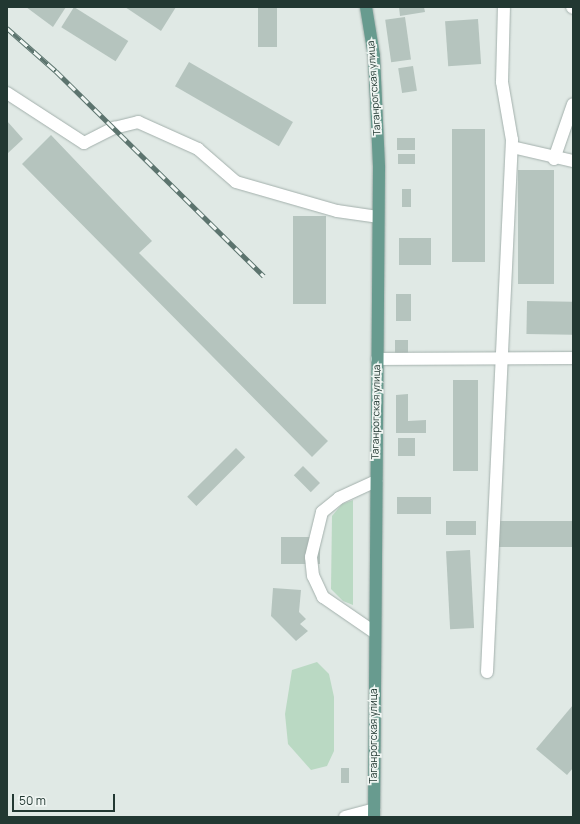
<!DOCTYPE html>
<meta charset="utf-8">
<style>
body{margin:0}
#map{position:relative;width:580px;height:824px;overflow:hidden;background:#e0e9e5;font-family:Manrope,sans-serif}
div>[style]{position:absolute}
.green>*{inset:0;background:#bad9c3}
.building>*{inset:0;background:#b5c4be;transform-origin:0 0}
.roads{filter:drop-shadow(0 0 1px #a3b0ac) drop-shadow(0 0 1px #a3b0ac)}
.minor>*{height:12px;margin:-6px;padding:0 6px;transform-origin:6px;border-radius:6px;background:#fff}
.major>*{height:12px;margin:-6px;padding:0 6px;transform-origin:6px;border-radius:6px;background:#689b8f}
.rail>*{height:4.5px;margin-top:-2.25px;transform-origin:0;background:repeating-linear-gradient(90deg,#f0f6f3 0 9px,#5c746e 0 18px);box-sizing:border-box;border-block:1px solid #5c746e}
span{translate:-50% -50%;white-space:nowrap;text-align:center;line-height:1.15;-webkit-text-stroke:3.5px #f0f6f3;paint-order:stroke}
.street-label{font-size:10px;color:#223832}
.frame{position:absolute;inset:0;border:8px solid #223832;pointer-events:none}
.scale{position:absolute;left:12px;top:794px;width:103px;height:18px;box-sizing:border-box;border:2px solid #223832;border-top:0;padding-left:5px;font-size:12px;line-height:14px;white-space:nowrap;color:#223832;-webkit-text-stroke:3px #f0f6f3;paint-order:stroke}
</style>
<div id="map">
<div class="green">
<i style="clip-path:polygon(353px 500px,353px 605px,343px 601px,331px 589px,332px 516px,342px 504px)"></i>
<i style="clip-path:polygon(317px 662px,329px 674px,334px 697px,334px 751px,327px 766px,311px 770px,288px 744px,285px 714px,292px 670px)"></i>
</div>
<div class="building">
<i style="clip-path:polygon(26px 7px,66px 7px,53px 27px)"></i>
<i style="left:74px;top:7px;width:64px;height:24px;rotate:32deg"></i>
<i style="clip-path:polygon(125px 7px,176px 7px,161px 31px)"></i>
<i style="left:258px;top:7px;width:19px;height:40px"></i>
<i style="clip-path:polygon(399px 7px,424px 7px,425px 12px,400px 16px)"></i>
<i style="left:405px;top:17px;width:43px;height:20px;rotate:82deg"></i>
<i style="left:478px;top:19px;width:45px;height:33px;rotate:86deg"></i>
<i style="left:189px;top:62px;width:120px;height:28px;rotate:30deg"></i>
<i style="left:413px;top:66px;width:25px;height:15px;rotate:81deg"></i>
<i style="clip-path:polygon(7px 121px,23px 139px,7px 154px)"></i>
<i style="left:452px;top:129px;width:33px;height:133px"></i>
<i style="clip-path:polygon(51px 135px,152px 241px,139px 253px,328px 441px,312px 457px,22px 164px)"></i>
<i style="left:397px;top:138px;width:18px;height:12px"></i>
<i style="left:398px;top:154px;width:17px;height:10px"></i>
<i style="left:518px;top:170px;width:36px;height:114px"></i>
<i style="left:402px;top:189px;width:9px;height:18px"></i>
<i style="left:293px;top:216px;width:33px;height:88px"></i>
<i style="left:431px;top:238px;width:27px;height:32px;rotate:90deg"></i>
<i style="left:396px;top:294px;width:15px;height:27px"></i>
<i style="left:527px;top:301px;width:46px;height:33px;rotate:1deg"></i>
<i style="left:408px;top:340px;width:14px;height:13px;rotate:90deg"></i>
<i style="left:453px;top:380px;width:25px;height:91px"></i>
<i style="clip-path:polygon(408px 394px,408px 421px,426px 420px,426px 433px,396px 433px,396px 395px)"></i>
<i style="left:398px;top:438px;width:17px;height:18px"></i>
<i style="left:236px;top:448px;width:13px;height:69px;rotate:45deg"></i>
<i style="left:303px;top:466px;width:24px;height:13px;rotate:45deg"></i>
<i style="left:431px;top:497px;width:17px;height:34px;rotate:90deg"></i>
<i style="left:476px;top:521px;width:14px;height:30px;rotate:90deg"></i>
<i style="left:573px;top:521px;width:26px;height:76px;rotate:90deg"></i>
<i style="left:281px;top:537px;width:39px;height:27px"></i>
<i style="left:470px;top:550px;width:78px;height:24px;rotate:87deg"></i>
<i style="clip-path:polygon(273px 588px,301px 590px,299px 612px,306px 619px,300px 624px,308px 631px,296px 641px,271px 616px)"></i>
<i style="clip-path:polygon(573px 705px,573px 768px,567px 775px,536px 749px)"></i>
<i style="left:341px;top:768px;width:8px;height:15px"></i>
</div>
<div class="roads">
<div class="minor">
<i style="left:572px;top:7px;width:1px;rotate:45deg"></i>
<i style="left:7px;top:93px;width:92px;rotate:33deg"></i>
<i style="left:84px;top:143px;width:34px;rotate:-27deg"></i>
<i style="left:114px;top:128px;width:25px;rotate:-14deg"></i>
<i style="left:138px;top:122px;width:66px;rotate:24.2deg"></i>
<i style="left:198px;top:149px;width:50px;rotate:41deg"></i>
<i style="left:236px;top:182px;width:105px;rotate:16deg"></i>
<i style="left:337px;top:211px;width:41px;rotate:8.3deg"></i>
<i style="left:512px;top:147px;width:63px;rotate:12.9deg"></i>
<i style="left:554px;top:159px;width:58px;rotate:-70.9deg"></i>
<i style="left:377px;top:359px;width:196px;rotate:-0.3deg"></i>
<i style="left:374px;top:632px;width:62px;rotate:-145.5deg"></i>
<i style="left:323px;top:597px;width:23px;rotate:-115deg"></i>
<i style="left:313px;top:576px;width:19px;rotate:-96deg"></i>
<i style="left:311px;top:557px;width:46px;rotate:-76.3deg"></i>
<i style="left:322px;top:512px;width:22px;rotate:-39deg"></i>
<i style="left:339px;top:498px;width:41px;rotate:-24.7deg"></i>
<i style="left:487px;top:672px;width:533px;rotate:-87.31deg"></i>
<i style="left:512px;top:140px;width:59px;rotate:-99.8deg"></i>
<i style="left:502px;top:82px;width:75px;rotate:-88.5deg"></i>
<i style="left:345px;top:817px;width:30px;rotate:-15deg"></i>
</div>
<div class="major">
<i style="left:366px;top:7px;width:50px;rotate:80.7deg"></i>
<i style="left:374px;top:56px;width:112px;rotate:87.4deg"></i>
<i style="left:379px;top:168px;width:649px;rotate:90.44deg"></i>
</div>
</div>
<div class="rail">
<i style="left:7px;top:28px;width:65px;rotate:41.3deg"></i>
<i style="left:56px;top:71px;width:292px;rotate:44.6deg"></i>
</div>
<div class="street-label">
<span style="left:374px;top:88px;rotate:-94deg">Таганрогская улица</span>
<span style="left:376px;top:412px;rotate:-89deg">Таганрогская улица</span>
<span style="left:374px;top:736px;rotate:-90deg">Таганрогская улица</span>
</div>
<div class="frame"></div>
<div class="scale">50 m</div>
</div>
